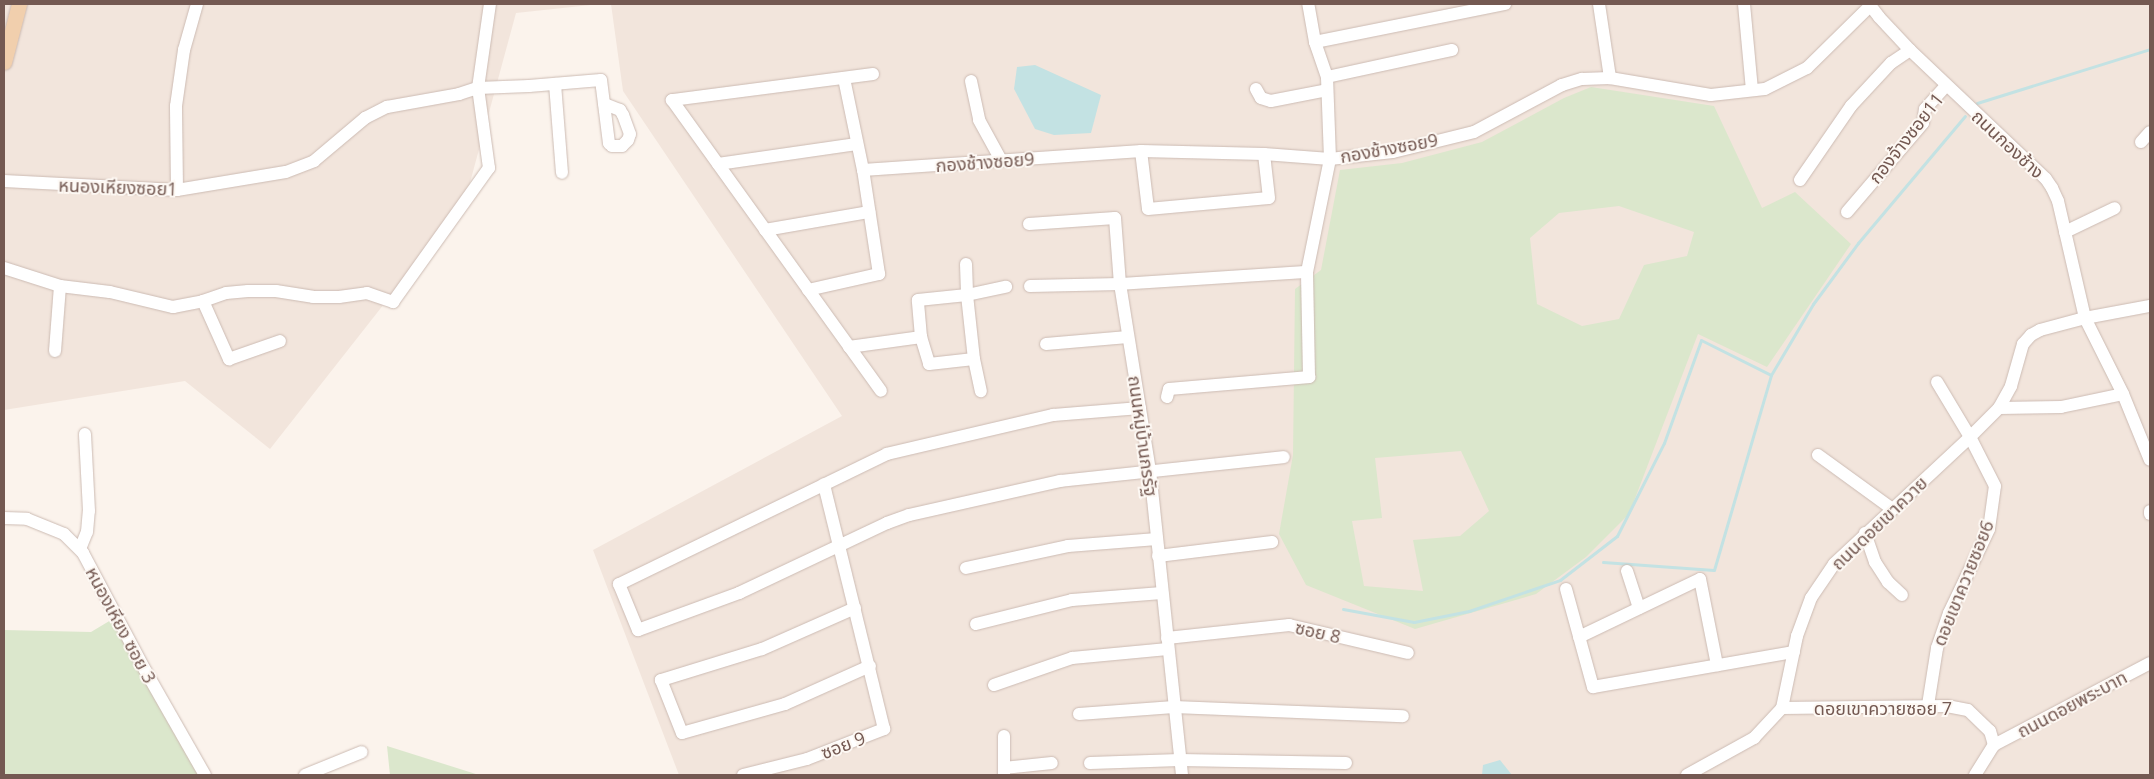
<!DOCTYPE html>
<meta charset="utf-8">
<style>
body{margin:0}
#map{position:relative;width:2154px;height:779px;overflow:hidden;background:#fbf3ec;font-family:"Open Sans","Noto Sans Thai",sans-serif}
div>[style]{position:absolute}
.residential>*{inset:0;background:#f2e5dc}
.green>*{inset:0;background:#dbe7cc}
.water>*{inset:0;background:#c3e2e3}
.stream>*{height:3px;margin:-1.5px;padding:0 1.5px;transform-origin:1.5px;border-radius:1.5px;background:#c3e2e3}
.roads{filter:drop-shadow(0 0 1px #ccbbb3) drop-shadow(0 0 1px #ccbbb3)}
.minor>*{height:12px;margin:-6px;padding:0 6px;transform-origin:6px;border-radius:6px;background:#fff}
.major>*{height:15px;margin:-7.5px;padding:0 7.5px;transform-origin:7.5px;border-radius:7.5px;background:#f1cfad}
span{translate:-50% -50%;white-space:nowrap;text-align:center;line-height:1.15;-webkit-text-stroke:4px #fdf8f3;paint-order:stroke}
.street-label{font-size:18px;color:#745952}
.frame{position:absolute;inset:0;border:5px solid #745952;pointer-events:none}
</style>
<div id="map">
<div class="residential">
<i style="clip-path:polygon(4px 4px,600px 4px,516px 13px,465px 201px,270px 449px,185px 381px,4px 410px)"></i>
<i style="clip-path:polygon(611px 4px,2150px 4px,2150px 775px,679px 775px,593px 550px,842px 416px,623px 91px)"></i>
</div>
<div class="green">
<i style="clip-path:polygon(evenodd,1591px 87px,1714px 106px,1762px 208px,1795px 192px,1851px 244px,1767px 367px,1698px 334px,1629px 514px,1586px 557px,1536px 594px,1415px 629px,1306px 585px,1279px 534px,1293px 455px,1295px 289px,1321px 270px,1340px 170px,1402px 163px,1482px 142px,1564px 98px,1591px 87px,1619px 206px,1694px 232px,1687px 256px,1644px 265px,1619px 319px,1582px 326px,1537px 304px,1530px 238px,1559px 213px,1619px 206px,1591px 87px,1461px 451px,1489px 511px,1460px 536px,1413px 540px,1423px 591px,1364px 586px,1352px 521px,1382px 518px,1375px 458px,1461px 451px)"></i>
<i style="clip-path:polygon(116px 617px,207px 775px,4px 775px,4px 630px,91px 632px)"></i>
<i style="clip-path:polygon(387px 746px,479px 775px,390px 775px)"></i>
</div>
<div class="water">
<i style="clip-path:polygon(1035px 65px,1101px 95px,1091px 133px,1054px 135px,1035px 129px,1014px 89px,1017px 67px)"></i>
<i style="clip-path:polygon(1500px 760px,1512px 775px,1482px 775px,1483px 765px)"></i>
</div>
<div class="stream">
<i style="left:1977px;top:103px;width:181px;rotate:-17.3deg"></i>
<i style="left:1603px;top:562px;width:111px;rotate:4.1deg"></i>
<i style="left:1714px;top:570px;width:203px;rotate:-73.7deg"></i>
<i style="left:1771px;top:375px;width:82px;rotate:-59.4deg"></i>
<i style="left:1813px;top:304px;width:76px;rotate:-53.6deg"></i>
<i style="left:1858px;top:243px;width:166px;rotate:-49.9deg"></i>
<i style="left:1343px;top:609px;width:72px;rotate:10.4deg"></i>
<i style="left:1414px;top:622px;width:56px;rotate:-11.3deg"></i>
<i style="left:1469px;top:611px;width:96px;rotate:-18.8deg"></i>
<i style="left:1560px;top:580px;width:72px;rotate:-37.7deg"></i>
<i style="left:1617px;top:536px;width:104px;rotate:-63.2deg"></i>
<i style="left:1664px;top:443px;width:109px;rotate:-70.2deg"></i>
<i style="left:1701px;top:340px;width:78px;rotate:26.6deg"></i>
</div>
<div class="roads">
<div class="minor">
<i style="left:1599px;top:4px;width:75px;rotate:81.5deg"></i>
<i style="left:1744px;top:4px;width:86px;rotate:84.7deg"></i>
<i style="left:1869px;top:4px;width:16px;rotate:52deg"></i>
<i style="left:1879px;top:17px;width:45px;rotate:46.8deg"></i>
<i style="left:1910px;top:50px;width:187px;rotate:43.5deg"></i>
<i style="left:2046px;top:179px;width:11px;rotate:56deg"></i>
<i style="left:2052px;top:188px;width:14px;rotate:65deg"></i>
<i style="left:2058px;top:201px;width:120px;rotate:77deg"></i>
<i style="left:2085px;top:318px;width:85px;rotate:63.4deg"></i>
<i style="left:2123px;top:394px;width:71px;rotate:67.8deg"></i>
<i style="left:1315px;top:42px;width:194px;rotate:-11.3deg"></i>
<i style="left:873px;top:74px;width:203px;rotate:172.6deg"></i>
<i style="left:672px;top:100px;width:358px;rotate:54.3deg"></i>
<i style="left:1327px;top:77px;width:128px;rotate:-12.2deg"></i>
<i style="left:971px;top:81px;width:40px;rotate:78deg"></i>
<i style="left:979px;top:120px;width:46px;rotate:61.2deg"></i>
<i style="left:555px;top:84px;width:89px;rotate:85.5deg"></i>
<i style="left:1256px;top:89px;width:10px;rotate:61deg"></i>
<i style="left:1261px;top:98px;width:10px;rotate:17deg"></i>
<i style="left:1271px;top:101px;width:57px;rotate:-11.1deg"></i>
<i style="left:2141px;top:142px;width:13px;rotate:-48deg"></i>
<i style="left:1141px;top:151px;width:58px;rotate:83.1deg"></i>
<i style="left:1148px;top:209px;width:121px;rotate:-5.2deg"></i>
<i style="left:1269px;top:198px;width:44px;rotate:-96.5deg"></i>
<i style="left:718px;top:164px;width:140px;rotate:-8.2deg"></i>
<i style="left:863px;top:170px;width:279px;rotate:-3.9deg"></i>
<i style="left:1141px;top:151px;width:123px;rotate:1.4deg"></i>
<i style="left:1264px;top:154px;width:66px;rotate:4.3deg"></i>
<i style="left:1330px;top:159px;width:63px;rotate:-6.3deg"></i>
<i style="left:1393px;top:152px;width:83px;rotate:-13.9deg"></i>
<i style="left:1474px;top:132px;width:100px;rotate:-28.1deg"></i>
<i style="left:1562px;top:85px;width:21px;rotate:-17deg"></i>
<i style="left:1582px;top:79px;width:28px;rotate:-2deg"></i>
<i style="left:1610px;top:78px;width:102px;rotate:9.6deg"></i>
<i style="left:1711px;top:95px;width:54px;rotate:-6.3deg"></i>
<i style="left:1765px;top:89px;width:47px;rotate:-26.6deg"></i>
<i style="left:1807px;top:68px;width:88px;rotate:-44.5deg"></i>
<i style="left:1800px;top:180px;width:90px;rotate:-55.4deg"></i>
<i style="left:1851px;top:106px;width:59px;rotate:-47.1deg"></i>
<i style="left:1891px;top:63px;width:23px;rotate:-34deg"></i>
<i style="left:4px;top:181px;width:173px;rotate:3deg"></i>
<i style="left:177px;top:190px;width:110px;rotate:-9.4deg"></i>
<i style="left:286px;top:172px;width:30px;rotate:-21deg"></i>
<i style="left:314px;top:161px;width:67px;rotate:-40.1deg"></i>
<i style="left:365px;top:118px;width:25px;rotate:-27deg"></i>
<i style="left:387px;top:107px;width:73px;rotate:-10.2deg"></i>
<i style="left:459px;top:94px;width:20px;rotate:-18deg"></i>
<i style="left:478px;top:88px;width:51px;rotate:-2.2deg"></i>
<i style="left:529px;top:86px;width:72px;rotate:-4.8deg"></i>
<i style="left:601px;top:80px;width:64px;rotate:82.8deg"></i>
<i style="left:609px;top:143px;width:4px;rotate:45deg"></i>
<i style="left:612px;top:146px;width:10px"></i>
<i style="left:622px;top:146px;width:8px;rotate:-45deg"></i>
<i style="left:628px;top:140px;width:6px;rotate:-72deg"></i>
<i style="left:630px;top:134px;width:20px;rotate:-110deg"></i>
<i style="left:623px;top:115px;width:6px;rotate:-121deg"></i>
<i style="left:620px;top:110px;width:17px;rotate:-159deg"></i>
<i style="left:177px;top:190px;width:84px;rotate:-90.7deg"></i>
<i style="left:176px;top:106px;width:57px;rotate:-81.9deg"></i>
<i style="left:184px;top:50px;width:48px;rotate:-74.2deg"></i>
<i style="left:1847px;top:212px;width:117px;rotate:-49.5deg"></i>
<i style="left:1923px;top:123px;width:14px;rotate:-82deg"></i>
<i style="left:1925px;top:109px;width:31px;rotate:-48deg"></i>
<i style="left:1029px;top:224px;width:86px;rotate:-4deg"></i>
<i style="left:1115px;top:218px;width:66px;rotate:85.7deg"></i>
<i style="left:1120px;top:284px;width:90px;rotate:178.7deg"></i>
<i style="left:765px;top:230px;width:106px;rotate:-9.8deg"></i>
<i style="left:2065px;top:232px;width:55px;rotate:-25.6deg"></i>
<i style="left:966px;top:264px;width:31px;rotate:88deg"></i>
<i style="left:967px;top:295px;width:64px;rotate:83.8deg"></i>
<i style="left:974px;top:359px;width:33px;rotate:78deg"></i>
<i style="left:4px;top:268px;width:59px;rotate:17.8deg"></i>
<i style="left:60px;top:286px;width:50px;rotate:6.8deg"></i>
<i style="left:110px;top:292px;width:65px;rotate:13.4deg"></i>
<i style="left:173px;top:307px;width:31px;rotate:-11deg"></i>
<i style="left:203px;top:301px;width:24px;rotate:-19deg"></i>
<i style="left:226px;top:293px;width:22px;rotate:-5deg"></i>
<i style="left:248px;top:291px;width:28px"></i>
<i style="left:276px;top:291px;width:37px;rotate:9deg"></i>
<i style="left:313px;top:297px;width:26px"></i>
<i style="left:339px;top:297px;width:28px;rotate:-8deg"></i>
<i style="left:367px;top:293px;width:28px;rotate:19deg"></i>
<i style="left:393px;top:302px;width:165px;rotate:-54.4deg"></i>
<i style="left:489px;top:168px;width:81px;rotate:-97.8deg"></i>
<i style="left:478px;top:88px;width:85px;rotate:-81.9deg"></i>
<i style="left:808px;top:290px;width:73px;rotate:-12.7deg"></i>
<i style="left:879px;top:274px;width:105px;rotate:-98.7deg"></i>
<i style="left:863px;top:170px;width:94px;rotate:-101.7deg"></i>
<i style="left:203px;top:301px;width:64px;rotate:65.9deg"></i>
<i style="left:229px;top:359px;width:54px;rotate:-19.4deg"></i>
<i style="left:921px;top:337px;width:28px;rotate:73deg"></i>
<i style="left:929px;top:364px;width:45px;rotate:-6.3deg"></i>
<i style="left:1046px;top:344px;width:82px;rotate:-4.9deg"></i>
<i style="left:849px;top:347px;width:73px;rotate:-7.9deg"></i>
<i style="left:921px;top:337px;width:37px;rotate:-95deg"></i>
<i style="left:918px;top:300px;width:49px;rotate:-5.8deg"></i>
<i style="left:967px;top:295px;width:40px;rotate:-12deg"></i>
<i style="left:55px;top:351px;width:65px;rotate:-85.6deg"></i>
<i style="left:1167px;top:397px;width:8px;rotate:-76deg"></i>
<i style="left:1169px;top:389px;width:141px;rotate:-4.9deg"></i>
<i style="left:1309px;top:377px;width:105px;rotate:-91.1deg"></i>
<i style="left:1307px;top:272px;width:115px;rotate:-78.5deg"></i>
<i style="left:1330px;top:159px;width:82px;rotate:-92.1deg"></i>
<i style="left:1327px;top:77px;width:37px;rotate:-109deg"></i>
<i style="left:1315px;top:42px;width:39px;rotate:-100deg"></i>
<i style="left:1140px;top:408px;width:87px;rotate:175.4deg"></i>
<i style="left:1053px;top:415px;width:171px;rotate:166.8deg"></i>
<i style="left:887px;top:454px;width:298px;rotate:154.1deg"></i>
<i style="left:619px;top:584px;width:50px;rotate:67.6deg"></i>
<i style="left:638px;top:630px;width:108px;rotate:-20.1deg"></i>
<i style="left:739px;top:593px;width:164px;rotate:-25.3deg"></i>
<i style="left:887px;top:523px;width:23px;rotate:-20deg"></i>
<i style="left:909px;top:515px;width:155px;rotate:-12.7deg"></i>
<i style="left:1060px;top:481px;width:225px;rotate:-6.1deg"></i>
<i style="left:1999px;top:408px;width:62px;rotate:-0.9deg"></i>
<i style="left:2061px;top:407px;width:63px;rotate:-11.8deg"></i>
<i style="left:1818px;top:455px;width:90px;rotate:36deg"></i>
<i style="left:2150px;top:511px;width:3px;rotate:90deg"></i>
<i style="left:4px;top:518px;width:23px;rotate:2deg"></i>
<i style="left:27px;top:519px;width:40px;rotate:22deg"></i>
<i style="left:64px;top:534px;width:27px;rotate:45deg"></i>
<i style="left:83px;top:553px;width:132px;rotate:62.1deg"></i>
<i style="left:145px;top:670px;width:121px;rotate:60.3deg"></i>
<i style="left:1865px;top:533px;width:31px;rotate:71deg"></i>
<i style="left:1875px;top:562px;width:24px;rotate:57deg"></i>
<i style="left:1888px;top:582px;width:19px;rotate:43deg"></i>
<i style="left:80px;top:549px;width:18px;rotate:-68deg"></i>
<i style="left:87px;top:532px;width:21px;rotate:-85deg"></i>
<i style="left:89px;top:511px;width:77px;rotate:-93deg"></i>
<i style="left:1158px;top:556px;width:115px;rotate:-7deg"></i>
<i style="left:966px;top:568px;width:104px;rotate:-12.2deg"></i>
<i style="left:1068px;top:546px;width:89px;rotate:-4.5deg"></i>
<i style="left:1627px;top:571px;width:39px;rotate:72deg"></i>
<i style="left:1566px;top:589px;width:102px;rotate:74.6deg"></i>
<i style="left:1593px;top:687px;width:204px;rotate:-9.9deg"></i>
<i style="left:855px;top:608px;width:102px;rotate:156.2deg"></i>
<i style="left:762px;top:649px;width:106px;rotate:162.9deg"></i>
<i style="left:661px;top:680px;width:57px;rotate:68.4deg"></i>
<i style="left:682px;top:733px;width:107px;rotate:-15.7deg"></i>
<i style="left:785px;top:704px;width:93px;rotate:-24.1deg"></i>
<i style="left:976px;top:624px;width:99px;rotate:-14deg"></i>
<i style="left:1072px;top:600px;width:90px;rotate:-4.4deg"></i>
<i style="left:1579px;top:637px;width:134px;rotate:-25.6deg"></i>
<i style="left:1700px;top:579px;width:88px;rotate:78.8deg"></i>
<i style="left:1167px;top:638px;width:123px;rotate:-6.1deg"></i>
<i style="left:1289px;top:625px;width:122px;rotate:13.2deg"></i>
<i style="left:994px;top:685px;width:83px;rotate:-19.1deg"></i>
<i style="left:1072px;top:658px;width:96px;rotate:-5.4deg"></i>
<i style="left:1928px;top:705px;width:58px;rotate:-81deg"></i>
<i style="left:1937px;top:648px;width:37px;rotate:-71deg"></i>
<i style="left:1949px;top:613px;width:93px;rotate:-64.5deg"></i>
<i style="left:1989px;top:529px;width:43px;rotate:-82.1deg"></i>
<i style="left:1995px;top:486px;width:55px;rotate:-117deg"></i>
<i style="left:1970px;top:437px;width:64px;rotate:-121deg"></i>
<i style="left:1782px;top:708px;width:165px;rotate:-0.7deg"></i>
<i style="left:1947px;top:706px;width:21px;rotate:11deg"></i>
<i style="left:1968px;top:710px;width:30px;rotate:44deg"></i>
<i style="left:1990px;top:731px;width:15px;rotate:74deg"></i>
<i style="left:1079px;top:714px;width:95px;rotate:-4.2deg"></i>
<i style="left:1174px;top:707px;width:229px;rotate:2.3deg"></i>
<i style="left:1090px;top:763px;width:90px;rotate:-1.9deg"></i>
<i style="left:1180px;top:760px;width:166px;rotate:1deg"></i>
<i style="left:1004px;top:768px;width:48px;rotate:-5.9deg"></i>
<i style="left:305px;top:775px;width:61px;rotate:-22deg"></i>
<i style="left:743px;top:775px;width:66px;rotate:-14deg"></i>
<i style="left:807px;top:759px;width:83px;rotate:-21.3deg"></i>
<i style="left:884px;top:729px;width:252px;rotate:-103.8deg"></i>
<i style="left:1004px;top:775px;width:39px;rotate:-90deg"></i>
<i style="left:1182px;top:775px;width:306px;rotate:-96deg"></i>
<i style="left:1150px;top:471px;width:189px;rotate:-99.1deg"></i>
<i style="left:1120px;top:284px;width:187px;rotate:-3.7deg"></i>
<i style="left:1687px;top:775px;width:77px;rotate:-28.9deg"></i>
<i style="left:1754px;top:738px;width:41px;rotate:-47deg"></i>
<i style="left:1782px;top:708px;width:74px;rotate:-78.2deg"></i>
<i style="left:1797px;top:636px;width:40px;rotate:-69.8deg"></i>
<i style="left:1811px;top:598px;width:41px;rotate:-55.9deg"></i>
<i style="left:1834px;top:564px;width:186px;rotate:-43deg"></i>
<i style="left:1970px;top:437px;width:41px;rotate:-45deg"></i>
<i style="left:1999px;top:408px;width:25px;rotate:-61deg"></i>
<i style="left:2011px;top:386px;width:44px;rotate:-74.1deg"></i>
<i style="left:2023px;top:344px;width:12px;rotate:-48deg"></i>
<i style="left:2031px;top:335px;width:10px;rotate:-29deg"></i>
<i style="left:2040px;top:330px;width:47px;rotate:-14.9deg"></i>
<i style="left:2085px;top:318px;width:66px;rotate:-10.5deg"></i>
<i style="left:1975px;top:775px;width:36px;rotate:-58deg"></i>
<i style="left:1994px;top:745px;width:176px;rotate:-27.7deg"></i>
</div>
<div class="major">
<i style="left:4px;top:62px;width:60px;rotate:-75.5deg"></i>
</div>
</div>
<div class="street-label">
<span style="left:1906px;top:138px;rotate:-52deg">กองจ้างซอย11</span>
<span style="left:2008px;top:144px;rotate:43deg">ถนนกองช้าง</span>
<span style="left:1389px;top:148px;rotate:-10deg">กองช้างซอย9</span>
<span style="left:985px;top:162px;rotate:-4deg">กองช้างซอย9</span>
<span style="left:118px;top:187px;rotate:2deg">หนองเหียงซอย1</span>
<span style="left:1143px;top:436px;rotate:82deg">ถนนหมู่บ้านกรรัฐ</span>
<span style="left:1879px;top:523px;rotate:-44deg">ถนนดอยเขาควาย</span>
<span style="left:1963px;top:583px;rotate:-68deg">ดอยเขาควายซอย6</span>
<span style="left:121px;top:625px;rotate:62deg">หนองเหียง ซอย 3</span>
<span style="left:1318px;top:632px;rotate:13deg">ซอย 8</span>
<span style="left:2072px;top:704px;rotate:-28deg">ถนนดอยพระบาท</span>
<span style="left:1883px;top:708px">ดอยเขาควายซอย 7</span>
<span style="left:843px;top:745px;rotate:-21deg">ซอย 9</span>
</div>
<div class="frame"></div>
</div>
